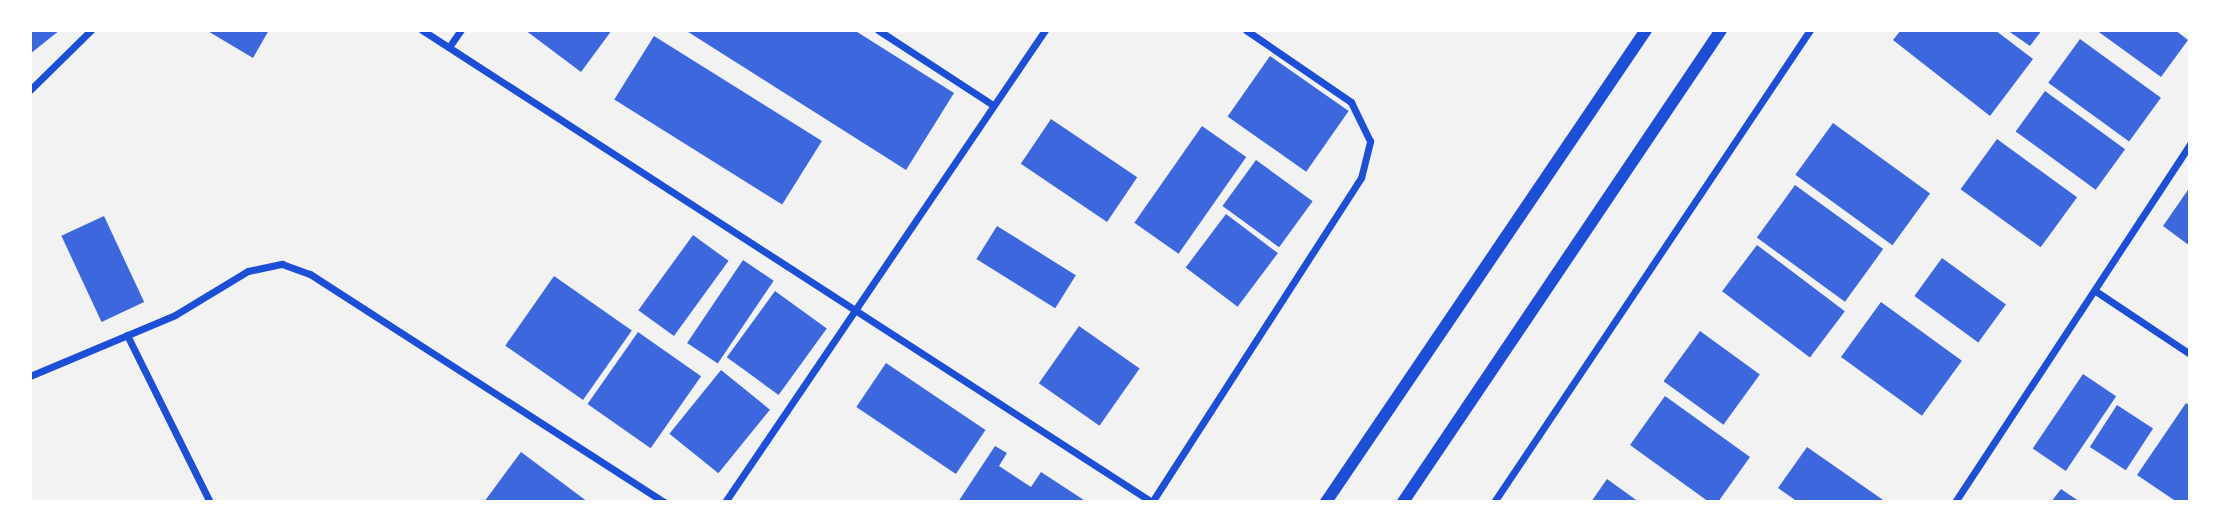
<!DOCTYPE html>
<style>
body{margin:0}
#map{position:relative;width:2220px;height:532px;overflow:hidden;background:#f2f2f2;font-family:"IBM Plex Sans",sans-serif}
div>[style]{position:absolute}
.building>*{inset:0;background:#3d67dc;transform-origin:0 0}
.minor>*{height:7px;margin:-3.5px;padding:0 3.5px;transform-origin:3.5px;border-radius:3.5px;background:#1d4ed8}
.tertiary>*{height:12px;margin:-6px;padding:0 6px;transform-origin:6px;border-radius:6px;background:#1d4ed8}
span{translate:-50% -50%;white-space:nowrap;text-align:center;line-height:1.15;-webkit-text-stroke:5px #fff;paint-order:stroke}
.frame{position:absolute;inset:0;border:32px solid #fff;pointer-events:none}
</style>
<div id="map">
<div class="building">
<i style="clip-path:polygon(30px 30px,60px 30px,30px 54px)"></i>
<i style="clip-path:polygon(206px 30px,269px 30px,253px 58px)"></i>
<i style="clip-path:polygon(525px 30px,612px 30px,581px 72px)"></i>
<i style="clip-path:polygon(685px 30px,854px 30px,954px 93px,906px 170px)"></i>
<i style="clip-path:polygon(1901px 30px,1995px 30px,2033px 59px,1990px 116px,1893px 40px)"></i>
<i style="clip-path:polygon(2007px 30px,2042px 30px,2030px 46px)"></i>
<i style="clip-path:polygon(2096px 30px,2175px 30px,2188px 40px,2161px 77px)"></i>
<i style="left:654px;top:36px;width:198px;height:75px;rotate:32deg"></i>
<i style="left:2080px;top:39px;width:100px;height:54px;rotate:36deg"></i>
<i style="left:1270px;top:56px;width:96px;height:74px;rotate:35deg"></i>
<i style="left:2045px;top:91px;width:99px;height:50px;rotate:36deg"></i>
<i style="left:1051px;top:119px;width:104px;height:54px;rotate:34deg"></i>
<i style="left:1833px;top:123px;width:120px;height:64px;rotate:36deg"></i>
<i style="left:1202px;top:126px;width:54px;height:118px;rotate:35deg"></i>
<i style="left:1997px;top:139px;width:99px;height:62px;rotate:36deg"></i>
<i style="left:1256px;top:160px;width:70px;height:57px;rotate:36deg"></i>
<i style="left:1795px;top:185px;width:109px;height:65px;rotate:36deg"></i>
<i style="clip-path:polygon(2190px 187px,2190px 246px,2163px 226px)"></i>
<i style="left:1226px;top:214px;width:65px;height:67px;rotate:37deg"></i>
<i style="left:104px;top:216px;width:95px;height:47px;rotate:65deg"></i>
<i style="left:997px;top:226px;width:93px;height:39px;rotate:32deg"></i>
<i style="left:693px;top:235px;width:44px;height:93px;rotate:36deg"></i>
<i style="left:1757px;top:245px;width:110px;height:58px;rotate:37deg"></i>
<i style="left:1942px;top:258px;width:79px;height:47px;rotate:36deg"></i>
<i style="left:743px;top:260px;width:37px;height:100px;rotate:34deg"></i>
<i style="left:554px;top:276px;width:95px;height:85px;rotate:35deg"></i>
<i style="left:775px;top:291px;width:64px;height:82px;rotate:36deg"></i>
<i style="left:1881px;top:302px;width:100px;height:68px;rotate:36deg"></i>
<i style="left:1079px;top:326px;width:74px;height:70px;rotate:35deg"></i>
<i style="left:1700px;top:331px;width:74px;height:62px;rotate:36deg"></i>
<i style="left:638px;top:332px;width:77px;height:88px;rotate:35deg"></i>
<i style="left:886px;top:363px;width:120px;height:53px;rotate:34deg"></i>
<i style="left:721px;top:370px;width:63px;height:82px;rotate:39deg"></i>
<i style="left:2083px;top:374px;width:40px;height:90px;rotate:34deg"></i>
<i style="clip-path:polygon(1665px 396px,1750px 457px,1718px 502px,1709px 502px,1630px 445px)"></i>
<i style="clip-path:polygon(2186px 403px,2190px 406px,2190px 502px,2177px 502px,2137px 475px)"></i>
<i style="left:2117px;top:405px;width:43px;height:50px;rotate:33deg"></i>
<i style="clip-path:polygon(995px 446px,1007px 453px,999px 466px,1031px 487px,1041px 472px,1087px 502px,958px 502px)"></i>
<i style="clip-path:polygon(1807px 447px,1886px 502px,1798px 502px,1778px 488px)"></i>
<i style="clip-path:polygon(521px 452px,588px 502px,484px 502px)"></i>
<i style="clip-path:polygon(1607px 479px,1639px 502px,1591px 502px)"></i>
<i style="clip-path:polygon(2061px 489px,2080px 502px,2051px 502px)"></i>
</div>
<div class="minor">
<i style="left:422px;top:30px;width:869px;rotate:32.89deg"></i>
<i style="left:878px;top:30px;width:137px;rotate:33.1deg"></i>
<i style="left:449px;top:47px;width:21px;rotate:-55deg"></i>
<i style="left:30px;top:90px;width:86px;rotate:-44.5deg"></i>
<i style="left:2097px;top:292px;width:112px;rotate:33.7deg"></i>
<i style="left:127px;top:335px;width:186px;rotate:63.6deg"></i>
<i style="left:30px;top:376px;width:157px;rotate:-22.8deg"></i>
<i style="left:175px;top:315px;width:85px;rotate:-31.1deg"></i>
<i style="left:248px;top:271px;width:35px;rotate:-12deg"></i>
<i style="left:282px;top:264px;width:30px;rotate:20deg"></i>
<i style="left:310px;top:274px;width:421px;rotate:32.8deg"></i>
<i style="left:725px;top:502px;width:570px;rotate:-55.86deg"></i>
<i style="left:1152px;top:502px;width:386px;rotate:-57.2deg"></i>
<i style="left:1361px;top:178px;width:38px;rotate:-76deg"></i>
<i style="left:1370px;top:141px;width:43px;rotate:-116deg"></i>
<i style="left:1351px;top:102px;width:127px;rotate:-145.6deg"></i>
<i style="left:1494px;top:502px;width:568px;rotate:-56.2deg"></i>
<i style="left:1955px;top:502px;width:428px;rotate:-56.7deg"></i>
</div>
<div class="tertiary">
<i style="left:1326px;top:502px;width:570px;rotate:-55.86deg"></i>
<i style="left:1403px;top:502px;width:569px;rotate:-56.03deg"></i>
</div>
<div class="frame"></div>
</div>
